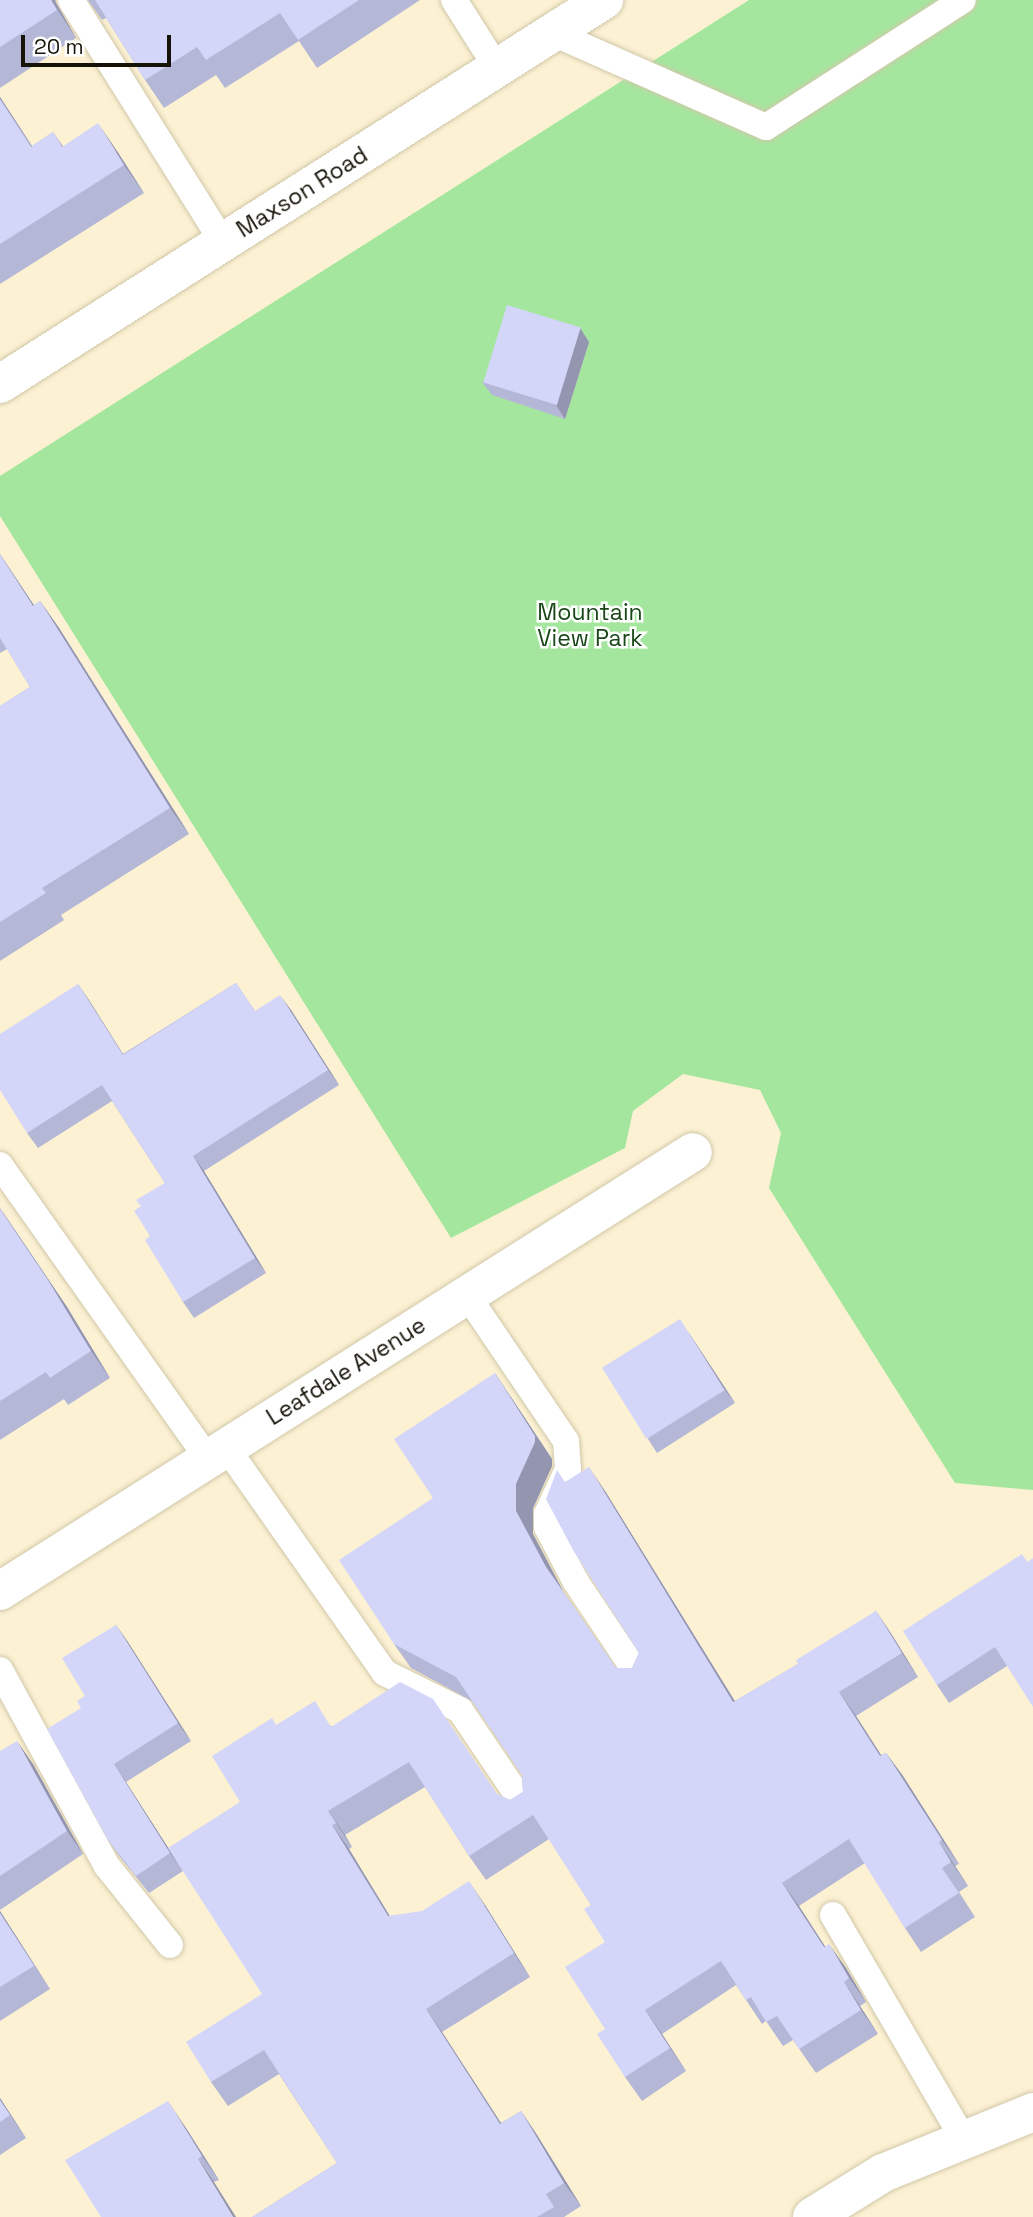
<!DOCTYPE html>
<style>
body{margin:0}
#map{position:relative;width:1033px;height:2217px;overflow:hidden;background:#fcf2d3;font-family:"Space Grotesk",sans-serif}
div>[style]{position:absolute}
.green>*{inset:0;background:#a5e69f}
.roads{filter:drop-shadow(0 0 2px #d1c8aa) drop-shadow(0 0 2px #d1c8aa)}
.lane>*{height:26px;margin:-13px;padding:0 13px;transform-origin:13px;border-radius:13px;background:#fff}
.street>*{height:38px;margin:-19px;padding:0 19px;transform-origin:19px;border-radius:19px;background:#fff}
.wall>*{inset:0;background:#b5b7d6}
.shaded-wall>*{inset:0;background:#9495ae}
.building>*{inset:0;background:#d3d5f9;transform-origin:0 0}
span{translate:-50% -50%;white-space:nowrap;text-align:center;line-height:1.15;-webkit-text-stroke:5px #fff;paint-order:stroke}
.street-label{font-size:23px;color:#151207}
.park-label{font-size:23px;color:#184616}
.scale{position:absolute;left:21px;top:35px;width:150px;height:32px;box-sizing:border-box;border:4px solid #151207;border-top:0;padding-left:9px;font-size:21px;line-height:24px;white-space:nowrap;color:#151207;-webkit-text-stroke:5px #fff;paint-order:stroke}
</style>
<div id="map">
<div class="green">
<i style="clip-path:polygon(749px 0,1033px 0,1033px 1490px,955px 1483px,769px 1188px,781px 1133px,760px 1090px,683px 1074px,633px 1111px,625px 1148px,451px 1238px,0 516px,0 476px)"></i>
</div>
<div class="roads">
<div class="lane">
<i style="left:71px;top:0;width:286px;rotate:57.9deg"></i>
<i style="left:454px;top:0;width:80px;rotate:57.7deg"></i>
<i style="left:553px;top:33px;width:233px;rotate:23.8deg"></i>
<i style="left:766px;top:127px;width:234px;rotate:-32.8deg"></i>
<i style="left:0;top:1165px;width:360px;rotate:54.7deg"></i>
<i style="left:467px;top:1295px;width:176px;rotate:55.9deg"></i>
<i style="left:566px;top:1441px;width:28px;rotate:86deg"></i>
<i style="left:568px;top:1469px;width:50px;rotate:115deg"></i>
<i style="left:547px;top:1514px;width:13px;rotate:90deg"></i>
<i style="left:547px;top:1527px;width:62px;rotate:62.2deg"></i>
<i style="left:576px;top:1582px;width:115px;rotate:56.3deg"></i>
<i style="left:226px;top:1447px;width:276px;rotate:54.9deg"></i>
<i style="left:385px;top:1673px;width:84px;rotate:26.3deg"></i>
<i style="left:460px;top:1710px;width:118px;rotate:56deg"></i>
<i style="left:0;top:1670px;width:223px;rotate:61.4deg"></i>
<i style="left:107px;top:1866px;width:101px;rotate:51.4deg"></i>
<i style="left:833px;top:1915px;width:258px;rotate:59.8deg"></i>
</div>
<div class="street">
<i style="left:0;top:384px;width:716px;rotate:-32.45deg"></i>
<i style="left:0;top:1591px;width:820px;rotate:-32.35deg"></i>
<i style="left:812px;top:2217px;width:84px;rotate:-31.8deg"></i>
<i style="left:883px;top:2173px;width:162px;rotate:-22.1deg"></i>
</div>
</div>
<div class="wall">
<i style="clip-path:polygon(0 0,55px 1px,76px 38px,0 88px)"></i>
<i style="clip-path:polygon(88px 0,420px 0,317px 68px,299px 41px,225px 88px,216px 75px,164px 108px,145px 80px,106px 18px,102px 20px)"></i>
<i style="clip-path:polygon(0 97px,32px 146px,53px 132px,63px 146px,117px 151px,144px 193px,0 284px)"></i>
<i style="clip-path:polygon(580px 328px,589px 342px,565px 419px,492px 395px,482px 382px)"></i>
<i style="clip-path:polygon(0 554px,34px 605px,40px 601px,59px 628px,189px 834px,61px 915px,64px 920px,0 961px,0 706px,30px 687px,7px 649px,0 653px)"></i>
<i style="clip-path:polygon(236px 983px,255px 1011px,291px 1010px,339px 1085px,204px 1171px,266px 1273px,194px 1318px,183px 1302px,150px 1236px,141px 1206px,165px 1183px,112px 1101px,38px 1148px,27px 1133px,78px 984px,123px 1054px)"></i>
<i style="clip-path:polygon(0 1208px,67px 1307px,110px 1378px,68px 1405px,64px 1399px,0 1440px)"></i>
<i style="clip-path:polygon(689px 1333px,735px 1403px,657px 1453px,648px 1439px)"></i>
<i style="clip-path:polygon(511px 1397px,552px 1459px,552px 1466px,533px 1508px,533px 1534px,563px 1591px,616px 1668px,632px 1668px,639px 1653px,565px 1482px,605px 1491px,735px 1701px,798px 1664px,876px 1611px,892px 1635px,918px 1677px,856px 1716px,881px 1755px,886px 1753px,903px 1776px,959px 1864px,955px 1866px,968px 1886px,959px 1892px,975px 1917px,921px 1952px,905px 1928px,865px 1863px,799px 1906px,825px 1947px,846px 1968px,866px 2002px,860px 2006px,878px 2034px,816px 2073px,793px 2040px,783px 2046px,766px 2021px,762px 2024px,736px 1985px,662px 2034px,686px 2071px,642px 2101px,625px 2077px,605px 2029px,605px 1942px,591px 1905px,549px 1839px,486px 1880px,469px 1856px,425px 1787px,345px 1835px,352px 1847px,349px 1849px,390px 1916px,485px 1905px,530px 1977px,442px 2032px,501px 2123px,521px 2111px,537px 2135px,581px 2206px,564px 2217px,252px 2217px,337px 2163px,279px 2074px,228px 2106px,211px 2082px,262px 1994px,240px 1802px,277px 1725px,332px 1726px,510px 1800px,523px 1792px,522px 1775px,472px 1701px,411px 1668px,394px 1644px,433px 1498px)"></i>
<i style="clip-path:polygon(1022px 1554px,1007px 1666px,949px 1703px,937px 1685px)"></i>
<i style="clip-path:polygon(116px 1625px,191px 1741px,126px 1782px,183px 1871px,149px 1893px,120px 1857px,108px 1840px,81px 1708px,85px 1696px)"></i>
<i style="clip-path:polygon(0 1751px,33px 1764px,83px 1854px,0 1910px)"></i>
<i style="clip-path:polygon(0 1911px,50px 1989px,0 2021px)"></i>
<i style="clip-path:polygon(0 2098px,26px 2138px,0 2155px)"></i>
<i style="clip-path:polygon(184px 2125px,219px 2180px,214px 2182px,101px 2217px)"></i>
</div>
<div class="shaded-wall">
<i style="clip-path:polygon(51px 0,56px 0,55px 1px,76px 38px)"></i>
<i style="clip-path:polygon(0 97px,50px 174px,0 99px)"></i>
<i style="clip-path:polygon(98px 123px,117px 151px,144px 193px,124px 165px)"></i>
<i style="clip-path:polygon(580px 328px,589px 342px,565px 419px,556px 405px)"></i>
<i style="clip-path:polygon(0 554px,52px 633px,33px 606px)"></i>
<i style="clip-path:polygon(40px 601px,59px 628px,189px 834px,170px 808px)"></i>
<i style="clip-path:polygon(78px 984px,89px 1000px,133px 1070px,123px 1055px)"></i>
<i style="clip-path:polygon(280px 995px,291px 1010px,339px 1085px,328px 1070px)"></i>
<i style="clip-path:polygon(193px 1156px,204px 1171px,266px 1273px,255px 1258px)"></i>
<i style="clip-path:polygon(0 1208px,67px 1307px,110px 1378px,91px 1351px)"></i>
<i style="clip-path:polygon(680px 1319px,689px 1333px,735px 1403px,725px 1390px)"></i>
<i style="clip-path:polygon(495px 1373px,552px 1459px,552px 1466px,533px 1508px,533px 1534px,563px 1591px,546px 1567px,516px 1511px)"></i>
<i style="clip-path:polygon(589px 1467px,605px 1491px,750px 1726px,733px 1702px)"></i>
<i style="clip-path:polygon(876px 1611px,892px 1635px,918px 1677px,902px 1653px)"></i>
<i style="clip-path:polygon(116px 1625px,128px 1642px,191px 1741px,178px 1723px)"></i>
<i style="clip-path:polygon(839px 1692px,856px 1716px,897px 1780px,880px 1756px)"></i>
<i style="clip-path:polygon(17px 1741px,33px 1764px,83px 1854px,67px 1831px)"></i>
<i style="clip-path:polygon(886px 1753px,903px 1776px,959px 1864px,942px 1840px)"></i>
<i style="clip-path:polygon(114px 1764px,126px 1782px,183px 1871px,170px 1853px)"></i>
<i style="clip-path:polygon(328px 1811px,345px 1835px,352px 1847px)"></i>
<i style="clip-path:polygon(332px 1825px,349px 1849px,404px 1940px,388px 1916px)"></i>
<i style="clip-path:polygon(939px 1842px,955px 1866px,968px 1886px,951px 1862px)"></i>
<i style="clip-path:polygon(469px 1881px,485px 1905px,530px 1977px,514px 1953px)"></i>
<i style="clip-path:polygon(782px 1883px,799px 1906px,841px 1971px,824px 1947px)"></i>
<i style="clip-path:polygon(0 1911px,50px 1989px,0 1913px)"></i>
<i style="clip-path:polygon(829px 1944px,846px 1968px,866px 2002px,849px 1978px)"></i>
<i style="clip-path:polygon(844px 1982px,860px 2006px,878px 2034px,861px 2010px)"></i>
<i style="clip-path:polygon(426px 2009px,442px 2032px,517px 2148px,500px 2124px)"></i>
<i style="clip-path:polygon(645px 2010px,662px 2034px,686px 2071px,670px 2048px)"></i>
<i style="clip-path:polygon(0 2098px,26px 2138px,0 2100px)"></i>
<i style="clip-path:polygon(168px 2101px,184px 2125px,219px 2180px,202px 2156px)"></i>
<i style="clip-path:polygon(521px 2111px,537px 2135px,581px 2206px,564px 2183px)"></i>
<i style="clip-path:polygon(198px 2159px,214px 2182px,236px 2217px,233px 2217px)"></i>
</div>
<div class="building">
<i style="clip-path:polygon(0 0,51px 0,57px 10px,0 47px)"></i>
<i style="clip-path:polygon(95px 0,359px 0,298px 40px,280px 13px,206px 60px,197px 47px,145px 80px)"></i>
<i style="clip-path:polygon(0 99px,31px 147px,53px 132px,62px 147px,98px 123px,124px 165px,0 244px)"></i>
<i style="left:507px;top:305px;width:77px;height:81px;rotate:17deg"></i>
<i style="clip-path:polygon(0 555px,33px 606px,40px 601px,170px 808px,42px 888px,46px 893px,0 922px,0 706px,30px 687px,0 638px)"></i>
<i style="clip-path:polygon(236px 983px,255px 1011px,280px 995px,328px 1070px,193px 1156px,255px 1258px,183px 1302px,145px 1240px,150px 1236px,134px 1211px,141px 1206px,136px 1200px,165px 1183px,102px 1085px,27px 1133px,0 1090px,0 1034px,78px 984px,123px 1055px)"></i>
<i style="clip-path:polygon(0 1209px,48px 1280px,91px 1351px,50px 1378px,46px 1372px,0 1401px)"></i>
<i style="left:680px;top:1319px;width:84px;height:92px;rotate:58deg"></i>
<i style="clip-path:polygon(495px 1373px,535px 1436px,535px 1442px,516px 1484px,516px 1511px,546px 1567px,616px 1668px,632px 1668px,639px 1653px,573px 1550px,546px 1499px,557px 1470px,565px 1482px,589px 1467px,733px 1702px,798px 1664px,796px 1660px,876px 1611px,902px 1653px,839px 1692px,880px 1756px,886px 1753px,942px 1840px,939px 1842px,951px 1862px,942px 1868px,959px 1893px,905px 1928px,849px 1839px,782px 1883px,824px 1947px,829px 1944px,849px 1978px,844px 1982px,861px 2010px,799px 2049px,777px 2016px,766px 2022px,751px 1997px,746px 2000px,721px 1961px,645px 2010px,670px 2048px,625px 2077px,597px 2034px,605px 2029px,565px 1967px,605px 1942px,584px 1909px,591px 1905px,533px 1815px,469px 1856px,409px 1762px,328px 1811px,336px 1823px,332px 1825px,388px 1916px,422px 1911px,469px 1881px,514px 1953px,426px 2009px,500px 2124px,521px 2111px,564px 2183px,546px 2194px,554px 2207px,537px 2217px,252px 2217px,337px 2163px,264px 2050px,211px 2082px,186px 2042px,262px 1994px,168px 1848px,240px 1802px,212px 1756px,272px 1718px,276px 1725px,315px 1701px,331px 1727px,400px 1682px,433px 1699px,497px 1794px,510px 1800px,523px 1792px,522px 1775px,456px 1677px,394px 1644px,339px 1560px,433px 1498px,394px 1439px)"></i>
<i style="clip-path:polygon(1022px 1554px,1027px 1562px,1033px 1558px,1033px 1707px,995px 1647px,937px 1685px,903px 1631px)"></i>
<i style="clip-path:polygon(116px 1625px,178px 1723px,114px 1764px,170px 1853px,136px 1876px,108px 1840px,47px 1729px,81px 1708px,77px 1701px,85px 1696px,62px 1658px)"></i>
<i style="clip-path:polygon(17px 1741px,67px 1831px,0 1876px,0 1751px)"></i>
<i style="clip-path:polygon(0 1913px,34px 1966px,0 1987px)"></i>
<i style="clip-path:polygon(0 2100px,10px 2115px,0 2122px)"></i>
<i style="clip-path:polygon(168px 2101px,202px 2156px,198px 2159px,233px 2217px,101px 2217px,65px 2160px)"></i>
</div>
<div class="street-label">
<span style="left:302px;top:192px;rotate:-32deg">Maxson Road</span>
<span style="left:346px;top:1371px;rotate:-32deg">Leafdale Avenue</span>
</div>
<div class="park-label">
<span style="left:590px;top:625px">Mountain<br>View Park</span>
</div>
<div class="scale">20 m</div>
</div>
